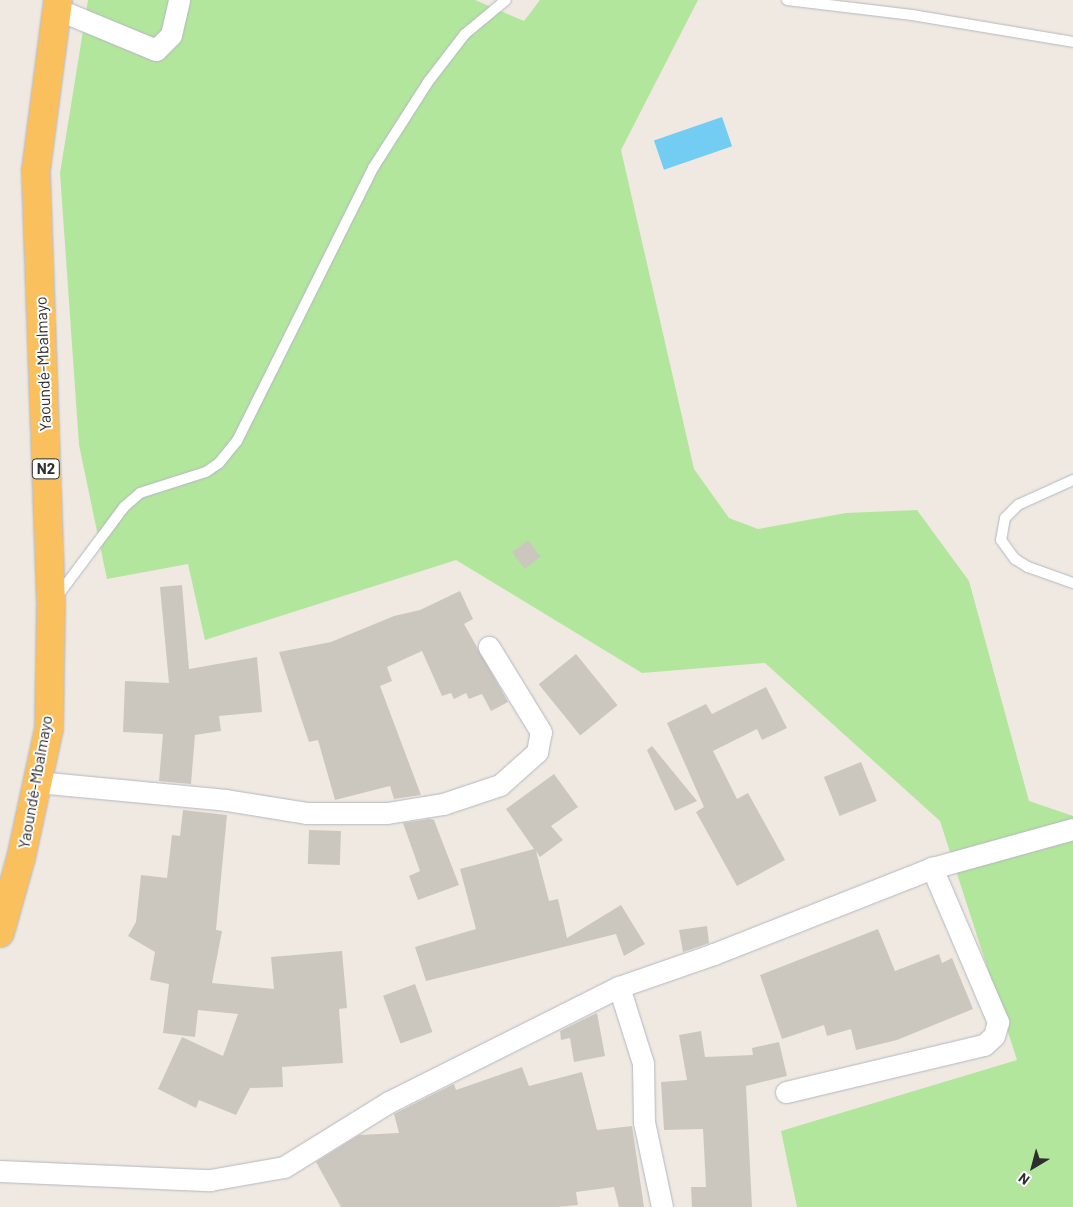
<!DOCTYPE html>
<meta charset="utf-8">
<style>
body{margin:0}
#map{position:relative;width:1073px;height:1207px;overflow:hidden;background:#efe9e1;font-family:Barlow,sans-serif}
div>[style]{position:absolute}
.green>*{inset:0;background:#b3e69d}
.water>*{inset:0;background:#73ccf2;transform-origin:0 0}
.building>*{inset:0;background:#cbc7bf;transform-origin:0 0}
.roads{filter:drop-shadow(0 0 1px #b4b6c1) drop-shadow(0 0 1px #b4b6c1)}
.service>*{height:10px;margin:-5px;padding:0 5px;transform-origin:5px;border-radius:5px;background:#fff}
.minor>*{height:21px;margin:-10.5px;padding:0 10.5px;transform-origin:10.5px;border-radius:10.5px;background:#fff}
.trunk>*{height:28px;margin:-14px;padding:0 14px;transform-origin:14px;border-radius:14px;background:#fac05e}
span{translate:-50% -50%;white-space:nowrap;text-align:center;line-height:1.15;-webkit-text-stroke:4px #fff;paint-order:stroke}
.shield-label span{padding:1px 4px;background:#fff;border:1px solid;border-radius:4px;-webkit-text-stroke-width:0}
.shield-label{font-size:15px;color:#2e2e2e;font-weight:700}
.street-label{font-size:16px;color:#2e2e2e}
.north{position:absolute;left:1008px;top:1142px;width:50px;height:50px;-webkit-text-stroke:4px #fff;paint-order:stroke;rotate:217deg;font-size:14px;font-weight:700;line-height:20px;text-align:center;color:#2e2e2e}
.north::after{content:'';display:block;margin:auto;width:18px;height:22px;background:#2e2e2e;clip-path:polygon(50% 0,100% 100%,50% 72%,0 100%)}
</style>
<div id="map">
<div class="green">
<i style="clip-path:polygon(88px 0,475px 0,524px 21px,540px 0,698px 0,621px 150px,694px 469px,729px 518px,758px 529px,846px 513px,917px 510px,969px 581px,1029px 801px,1073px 816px,1073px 1207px,797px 1207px,781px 1131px,1017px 1060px,940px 821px,765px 663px,642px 673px,456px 560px,205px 640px,188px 564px,107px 579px,79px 445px,60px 173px)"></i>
</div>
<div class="water">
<i style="left:722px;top:117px;width:31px;height:72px;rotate:71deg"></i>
</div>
<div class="building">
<i style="left:528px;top:540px;width:21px;height:20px;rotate:53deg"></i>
<i style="clip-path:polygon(182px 585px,189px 669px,257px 657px,262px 712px,219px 716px,221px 731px,195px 735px,191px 784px,159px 781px,163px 734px,123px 732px,125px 681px,169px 683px,160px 587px)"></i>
<i style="clip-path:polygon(460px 591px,473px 619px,464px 624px,508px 702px,491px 711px,482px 694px,469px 699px,466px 693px,454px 699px,451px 693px,442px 696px,422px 651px,387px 667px,392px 681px,380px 686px,421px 795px,394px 799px,390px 786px,335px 800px,318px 740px,309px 742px,279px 652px,331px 642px,394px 616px,420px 610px)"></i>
<i style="left:576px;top:654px;width:66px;height:48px;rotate:51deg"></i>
<i style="clip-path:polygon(766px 687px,787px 728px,762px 740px,757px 729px,713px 751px,737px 799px,748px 793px,785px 860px,737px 886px,696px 812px,704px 807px,667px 723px,706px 704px,712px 714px)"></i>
<i style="clip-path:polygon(652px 746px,697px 801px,675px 811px,647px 750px)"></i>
<i style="left:861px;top:762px;width:42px;height:40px;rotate:68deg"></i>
<i style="clip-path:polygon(554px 774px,578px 807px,551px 826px,563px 840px,540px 857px,536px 851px,549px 901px,558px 899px,567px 938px,621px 905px,645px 944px,624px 956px,616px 934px,426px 981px,415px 947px,476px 929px,460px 869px,534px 849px,506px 809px)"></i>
<i style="clip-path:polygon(183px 810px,227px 815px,216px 930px,222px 931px,212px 983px,274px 989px,271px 957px,342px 951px,347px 1008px,339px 1009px,343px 1063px,282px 1067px,283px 1087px,250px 1088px,236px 1115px,199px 1100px,196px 1108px,158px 1089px,182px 1037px,223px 1056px,238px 1014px,198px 1010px,195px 1037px,163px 1033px,169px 984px,150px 980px,155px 952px,128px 936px,136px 922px,141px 875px,167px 878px,172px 835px,180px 836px)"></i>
<i style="clip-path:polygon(430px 819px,434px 820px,459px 885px,418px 900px,409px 876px,420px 871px,403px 823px)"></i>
<i style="left:309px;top:830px;width:32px;height:34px;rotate:2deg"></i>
<i style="clip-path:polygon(707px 926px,709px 943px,683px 952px,679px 930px)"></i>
<i style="clip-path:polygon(878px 929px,895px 971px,939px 954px,942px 963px,952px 958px,973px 1009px,897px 1040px,856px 1050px,851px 1029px,827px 1036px,824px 1025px,782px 1039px,760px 975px)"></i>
<i style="left:415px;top:984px;width:51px;height:34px;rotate:70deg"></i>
<i style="clip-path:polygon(597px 1013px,605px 1056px,574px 1062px,570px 1038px,561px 1040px,560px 1031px)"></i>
<i style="clip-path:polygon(701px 1031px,705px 1057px,753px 1055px,752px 1048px,779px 1042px,787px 1076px,746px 1086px,752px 1207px,692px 1207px,691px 1187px,706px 1187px,703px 1129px,664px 1130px,661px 1082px,687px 1080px,679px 1035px)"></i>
<i style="clip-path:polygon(522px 1067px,529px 1086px,582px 1072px,597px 1130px,632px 1126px,644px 1207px,619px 1207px,614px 1187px,576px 1192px,578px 1205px,556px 1207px,341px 1207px,316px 1162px,359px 1135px,399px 1133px,394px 1114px,454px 1084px,456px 1090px)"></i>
</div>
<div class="roads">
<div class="service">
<i style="left:787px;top:0;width:126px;rotate:6.8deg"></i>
<i style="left:912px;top:15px;width:163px;rotate:9.5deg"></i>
<i style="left:1073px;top:480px;width:60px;rotate:155.6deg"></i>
<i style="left:1018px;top:505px;width:18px;rotate:135deg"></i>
<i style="left:1005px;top:518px;width:22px;rotate:100deg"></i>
<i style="left:1001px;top:540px;width:24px;rotate:54deg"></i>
<i style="left:1015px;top:559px;width:15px;rotate:32deg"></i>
<i style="left:1028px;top:567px;width:48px;rotate:19.6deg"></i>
<i style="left:56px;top:598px;width:114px;rotate:-53.2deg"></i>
<i style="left:124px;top:507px;width:21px;rotate:-41deg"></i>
<i style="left:140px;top:493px;width:69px;rotate:-17.7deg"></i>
<i style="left:206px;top:472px;width:16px;rotate:-35deg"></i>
<i style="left:219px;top:463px;width:28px;rotate:-51deg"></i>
<i style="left:237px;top:441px;width:305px;rotate:-63.5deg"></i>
<i style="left:373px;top:168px;width:102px;rotate:-57.4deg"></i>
<i style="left:428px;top:82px;width:61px;rotate:-52.4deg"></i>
<i style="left:465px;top:34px;width:53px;rotate:-39.7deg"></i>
</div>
<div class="minor">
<i style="left:57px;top:9px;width:107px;rotate:22.5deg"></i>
<i style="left:156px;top:50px;width:21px;rotate:-45deg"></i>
<i style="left:171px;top:35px;width:36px;rotate:-77deg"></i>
<i style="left:37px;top:782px;width:190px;rotate:5.4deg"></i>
<i style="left:226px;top:800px;width:81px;rotate:9.2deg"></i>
<i style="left:306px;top:813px;width:81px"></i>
<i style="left:387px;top:813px;width:57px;rotate:-9.1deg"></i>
<i style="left:443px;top:804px;width:60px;rotate:-18.4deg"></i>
<i style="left:500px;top:785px;width:50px;rotate:-41.7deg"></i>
<i style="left:537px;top:752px;width:20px;rotate:-79deg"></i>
<i style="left:541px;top:732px;width:100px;rotate:-121.5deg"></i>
<i style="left:619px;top:987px;width:80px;rotate:72.5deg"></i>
<i style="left:643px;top:1063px;width:59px;rotate:89deg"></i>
<i style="left:644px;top:1122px;width:87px;rotate:78deg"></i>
<i style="left:786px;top:1092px;width:204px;rotate:-13.4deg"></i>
<i style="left:984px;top:1045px;width:13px;rotate:-42deg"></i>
<i style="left:994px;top:1036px;width:15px;rotate:-74deg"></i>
<i style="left:998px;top:1022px;width:168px;rotate:-113.2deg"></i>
<i style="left:0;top:1171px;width:210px;rotate:2.5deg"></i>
<i style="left:210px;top:1180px;width:75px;rotate:-10deg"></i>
<i style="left:284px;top:1167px;width:123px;rotate:-31.8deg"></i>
<i style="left:389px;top:1102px;width:257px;rotate:-26.6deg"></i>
<i style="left:619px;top:987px;width:101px;rotate:-19.2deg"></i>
<i style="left:714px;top:954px;width:234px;rotate:-21.5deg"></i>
<i style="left:932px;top:868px;width:146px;rotate:-15.5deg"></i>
</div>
<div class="trunk">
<i style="left:0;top:933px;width:78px;rotate:-74.4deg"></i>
<i style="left:21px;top:858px;width:132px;rotate:-77.8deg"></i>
<i style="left:49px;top:729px;width:124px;rotate:-89.1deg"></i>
<i style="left:51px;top:605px;width:435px;rotate:-92deg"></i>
<i style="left:36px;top:170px;width:171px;rotate:-82.6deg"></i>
</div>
</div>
<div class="shield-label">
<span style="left:46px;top:469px">N2</span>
</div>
<div class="street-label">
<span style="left:43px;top:364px;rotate:-92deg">Yaoundé-Mbalmayo</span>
<span style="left:35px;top:782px;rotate:-80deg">Yaoundé-Mbalmayo</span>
</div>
<div class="north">N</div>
</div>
